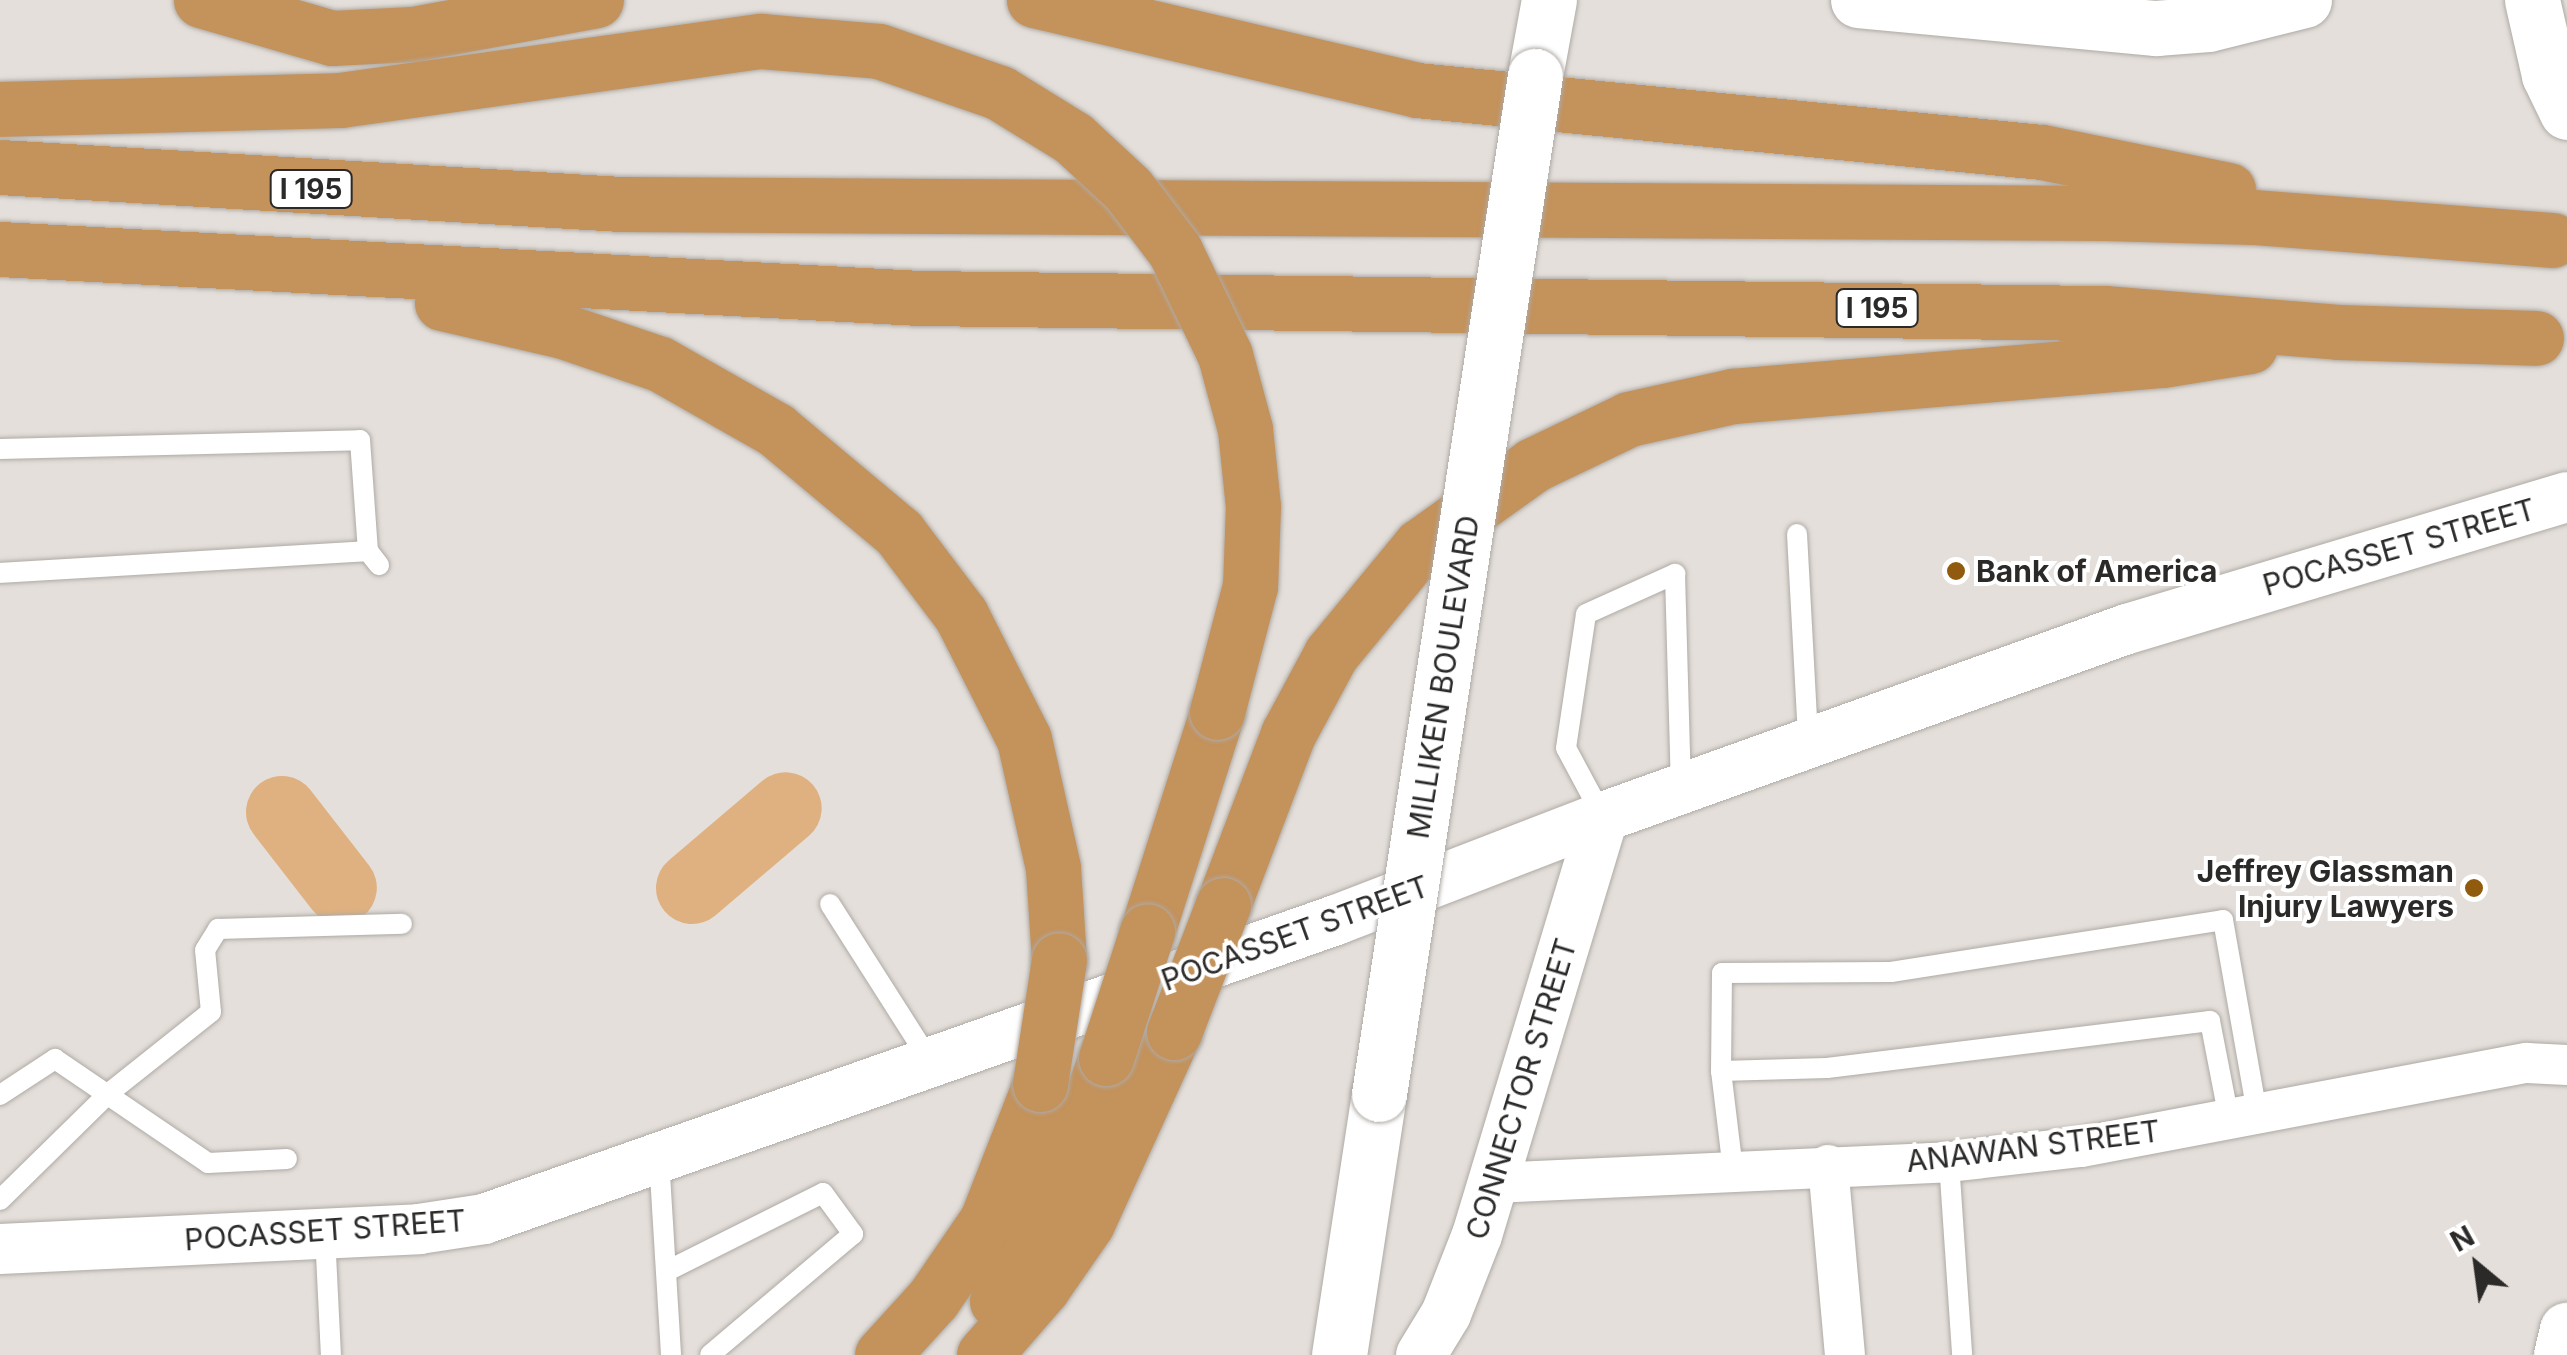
<!DOCTYPE html>
<style>
body{margin:0}
#map{position:relative;width:2567px;height:1355px;overflow:hidden;background:#e4dfda;font-family:Inter,sans-serif}
div>[style]{position:absolute}
.river>*{height:72px;margin:-36px;padding:0 36px;transform-origin:36px;border-radius:36px;background:#dfb180}
.roads{filter:drop-shadow(0 0 2px #afaaa5) drop-shadow(0 0 2px #afaaa5)}
.service>*{height:20px;margin:-10px;padding:0 10px;transform-origin:10px;border-radius:10px;background:#fff}
.minor>*{height:40px;margin:-20px;padding:0 20px;transform-origin:20px;border-radius:20px;background:#fff}
.tertiary>*{height:50px;margin:-25px;padding:0 25px;transform-origin:25px;border-radius:25px;background:#fff}
.secondary>*{height:55px;margin:-27.5px;padding:0 27.5px;transform-origin:27.5px;border-radius:27.5px;background:#fff}
.motorway>*{height:55px;margin:-27.5px;padding:0 27.5px;transform-origin:27.5px;border-radius:27.5px;background:#c4925b}
.bridges{filter:drop-shadow(0 0 2px #afaaa5) drop-shadow(0 0 2px #afaaa5)}
.secondary-bridge>*{height:55px;margin:-27.5px;padding:0 27.5px;transform-origin:27.5px;border-radius:27.5px;background:#fff}
.motorway-bridge>*{height:55px;margin:-27.5px;padding:0 27.5px;transform-origin:27.5px;border-radius:27.5px;background:#c4925b}
.dots>*{width:28px;height:28px;translate:-50% -50%;box-sizing:border-box;border:5px solid #fff;border-radius:50%}
span{translate:-50% -50%;white-space:nowrap;text-align:center;line-height:1.15;-webkit-text-stroke:8px #fff;paint-order:stroke}
.shield-label span{padding:2px 8px;background:#fff;border:2px solid;border-radius:8px;-webkit-text-stroke-width:0}
.shield-label{font-size:28px;color:#2b2a28;font-weight:700}
.street-label{font-size:30px;color:#2b2a28}
.poi-label{font-size:30px;color:#2b2a28;font-weight:700}
.left{translate:0 -50%;text-align:left}
.right{translate:-100% -50%;text-align:right}
.north{position:absolute;left:2427px;top:1215px;width:100px;height:100px;-webkit-text-stroke:8px #fff;paint-order:stroke;rotate:331deg;font-size:28px;font-weight:700;line-height:40px;text-align:center;color:#2b2a28}
.north::after{content:'';display:block;margin:auto;width:35px;height:45px;background:#2b2a28;clip-path:polygon(50% 0,100% 100%,50% 72%,0 100%)}
</style>
<div id="map">
<div class="river">
<i style="left:282px;top:812px;width:96px;rotate:52.2deg"></i>
<i style="left:692px;top:888px;width:123px;rotate:-40.4deg"></i>
</div>
<div class="roads">
<div class="service">
<i style="left:0;top:449px;width:360px;rotate:-1.4deg"></i>
<i style="left:360px;top:440px;width:111px;rotate:85.9deg"></i>
<i style="left:368px;top:551px;width:18px;rotate:52deg"></i>
<i style="left:1797px;top:534px;width:206px;rotate:86.9deg"></i>
<i style="left:0;top:573px;width:369px;rotate:-3.4deg"></i>
<i style="left:1603px;top:817px;width:78px;rotate:-118.2deg"></i>
<i style="left:1566px;top:748px;width:135px;rotate:-81.5deg"></i>
<i style="left:1586px;top:614px;width:98px;rotate:-24.2deg"></i>
<i style="left:1675px;top:574px;width:212px;rotate:88.4deg"></i>
<i style="left:830px;top:904px;width:186px;rotate:57.5deg"></i>
<i style="left:1721px;top:1071px;width:106px;rotate:-1.6deg"></i>
<i style="left:1827px;top:1068px;width:386px;rotate:-7deg"></i>
<i style="left:2210px;top:1021px;width:100px;rotate:79deg"></i>
<i style="left:0;top:1095px;width:66px;rotate:-33.2deg"></i>
<i style="left:55px;top:1059px;width:185px;rotate:34.2deg"></i>
<i style="left:208px;top:1163px;width:79px;rotate:-2.9deg"></i>
<i style="left:659px;top:1158px;width:197px;rotate:86.5deg"></i>
<i style="left:1949px;top:1162px;width:193px;rotate:86.1deg"></i>
<i style="left:1733px;top:1170px;width:100px;rotate:-96.9deg"></i>
<i style="left:1721px;top:1071px;width:98px;rotate:-89.4deg"></i>
<i style="left:1722px;top:973px;width:169px;rotate:-0.3deg"></i>
<i style="left:1891px;top:972px;width:336px;rotate:-8.9deg"></i>
<i style="left:2223px;top:920px;width:196px;rotate:80deg"></i>
<i style="left:0;top:1200px;width:153px;rotate:-44.5deg"></i>
<i style="left:109px;top:1093px;width:130px;rotate:-38.5deg"></i>
<i style="left:211px;top:1012px;width:62px;rotate:-95.5deg"></i>
<i style="left:205px;top:950px;width:25px;rotate:-58deg"></i>
<i style="left:218px;top:929px;width:184px;rotate:-1.6deg"></i>
<i style="left:325px;top:1234px;width:121px;rotate:87.2deg"></i>
<i style="left:667px;top:1271px;width:174px;rotate:-26.6deg"></i>
<i style="left:823px;top:1193px;width:51px;rotate:53.8deg"></i>
<i style="left:853px;top:1234px;width:187px;rotate:139.8deg"></i>
</div>
<div class="minor">
<i style="left:1828px;top:1165px;width:191px;rotate:84.9deg"></i>
<i style="left:1493px;top:1183px;width:456px;rotate:-2.6deg"></i>
<i style="left:1949px;top:1162px;width:133px;rotate:-6.5deg"></i>
<i style="left:2081px;top:1147px;width:454px;rotate:-10.7deg"></i>
<i style="left:2527px;top:1063px;width:40px;rotate:2.9deg"></i>
</div>
<div class="tertiary">
<i style="left:0;top:1249px;width:419px;rotate:-2.7deg"></i>
<i style="left:419px;top:1229px;width:66px;rotate:-8.7deg"></i>
<i style="left:484px;top:1219px;width:903px;rotate:-19.34deg"></i>
<i style="left:1336px;top:920px;width:286px;rotate:-21.1deg"></i>
<i style="left:1603px;top:817px;width:557px;rotate:-19.74deg"></i>
<i style="left:2127px;top:629px;width:459px;rotate:-16.7deg"></i>
<i style="left:1421px;top:1355px;width:48px;rotate:-58.6deg"></i>
<i style="left:1446px;top:1314px;width:85px;rotate:-68.6deg"></i>
<i style="left:1477px;top:1235px;width:437px;rotate:-73.2deg"></i>
</div>
<div class="secondary">
<i style="left:1858px;top:0;width:299px;rotate:5.4deg"></i>
<i style="left:2156px;top:28px;width:52px;rotate:-4.4deg"></i>
<i style="left:2208px;top:24px;width:99px;rotate:-14deg"></i>
<i style="left:2532px;top:0;width:77px;rotate:77.2deg"></i>
<i style="left:2549px;top:75px;width:41px;rotate:64.1deg"></i>
<i style="left:1535px;top:76px;width:77px;rotate:-79.6deg"></i>
<i style="left:1339px;top:1355px;width:264px;rotate:-81.3deg"></i>
<i style="left:2561px;top:1355px;width:26px;rotate:-77deg"></i>
</div>
<div class="motorway">
<i style="left:201px;top:0;width:136px;rotate:16.2deg"></i>
<i style="left:332px;top:38px;width:81px;rotate:-2.8deg"></i>
<i style="left:413px;top:34px;width:186px;rotate:-10.5deg"></i>
<i style="left:1034px;top:0;width:393px;rotate:13.2deg"></i>
<i style="left:1417px;top:90px;width:628px;rotate:5.67deg"></i>
<i style="left:2042px;top:152px;width:190px;rotate:11.5deg"></i>
<i style="left:0;top:167px;width:622px;rotate:3.41deg"></i>
<i style="left:621px;top:204px;width:1483px;rotate:0.35deg"></i>
<i style="left:2104px;top:213px;width:150px;rotate:1.5deg"></i>
<i style="left:2254px;top:217px;width:299px;rotate:4.4deg"></i>
<i style="left:0;top:249px;width:921px;rotate:3.05deg"></i>
<i style="left:920px;top:298px;width:1184px;rotate:0.73deg"></i>
<i style="left:2104px;top:313px;width:235px;rotate:4.6deg"></i>
<i style="left:2338px;top:332px;width:198px;rotate:1.7deg"></i>
<i style="left:442px;top:303px;width:124px;rotate:13deg"></i>
<i style="left:563px;top:331px;width:102px;rotate:18.8deg"></i>
<i style="left:660px;top:364px;width:133px;rotate:29.6deg"></i>
<i style="left:776px;top:430px;width:160px;rotate:39.9deg"></i>
<i style="left:899px;top:533px;width:103px;rotate:52.9deg"></i>
<i style="left:961px;top:615px;width:139px;rotate:63.1deg"></i>
<i style="left:1024px;top:739px;width:132px;rotate:77.3deg"></i>
<i style="left:1053px;top:868px;width:92px;rotate:86.3deg"></i>
<i style="left:1223px;top:905px;width:183px;rotate:-69.2deg"></i>
<i style="left:1288px;top:734px;width:91px;rotate:-61.7deg"></i>
<i style="left:1331px;top:654px;width:140px;rotate:-50.5deg"></i>
<i style="left:1420px;top:546px;width:139px;rotate:-35.6deg"></i>
<i style="left:1533px;top:465px;width:106px;rotate:-25.6deg"></i>
<i style="left:1629px;top:419px;width:107px;rotate:-12.5deg"></i>
<i style="left:1733px;top:396px;width:431px;rotate:-4.8deg"></i>
<i style="left:2162px;top:360px;width:89px;rotate:-9deg"></i>
<i style="left:1147px;top:932px;width:231px;rotate:-72.3deg"></i>
<i style="left:997px;top:1301px;width:149px;rotate:-62.9deg"></i>
<i style="left:1065px;top:1168px;width:117px;rotate:-69.6deg"></i>
<i style="left:882px;top:1355px;width:76px;rotate:-47.7deg"></i>
<i style="left:933px;top:1299px;width:96px;rotate:-55.6deg"></i>
<i style="left:987px;top:1220px;width:146px;rotate:-68.7deg"></i>
<i style="left:984px;top:1355px;width:89px;rotate:-49.1deg"></i>
<i style="left:1042px;top:1288px;width:79px;rotate:-55.3deg"></i>
<i style="left:1087px;top:1223px;width:210px;rotate:-65.5deg"></i>
</div>
</div>
<div class="bridges">
<div class="secondary-bridge">
<i style="left:1379px;top:1094px;width:1030px;rotate:-81.29deg"></i>
</div>
<div class="motorway-bridge">
<i style="left:0;top:109px;width:340px;rotate:-1.5deg"></i>
<i style="left:340px;top:100px;width:425px;rotate:-8deg"></i>
<i style="left:761px;top:41px;width:118px;rotate:4.8deg"></i>
<i style="left:879px;top:51px;width:128px;rotate:19.1deg"></i>
<i style="left:1000px;top:93px;width:86px;rotate:31.7deg"></i>
<i style="left:1073px;top:138px;width:75px;rotate:42.8deg"></i>
<i style="left:1128px;top:189px;width:78px;rotate:52.8deg"></i>
<i style="left:1175px;top:251px;width:115px;rotate:64.3deg"></i>
<i style="left:1225px;top:355px;width:77px;rotate:74.9deg"></i>
<i style="left:1245px;top:429px;width:77px;rotate:84.1deg"></i>
<i style="left:1253px;top:506px;width:80px;rotate:92.1deg"></i>
<i style="left:1250px;top:586px;width:130px;rotate:104.7deg"></i>
<i style="left:1174px;top:1032px;width:136px;rotate:-68.9deg"></i>
<i style="left:1106px;top:1058px;width:133px;rotate:-72deg"></i>
<i style="left:1040px;top:1084px;width:125px;rotate:-81.3deg"></i>
</div>
</div>
<div class="dots">
<i style="left:1956px;top:571px;background:#905b0f"></i>
<i style="left:2474px;top:888px;background:#905b0f"></i>
</div>
<div class="shield-label">
<span style="left:311px;top:189px">I 195</span>
<span style="left:1877px;top:308px">I 195</span>
</div>
<div class="street-label">
<span style="left:2399px;top:547px;rotate:-16deg">POCASSET STREET</span>
<span style="left:1443px;top:677px;rotate:-81deg">MILLIKEN BOULEVARD</span>
<span style="left:1295px;top:933px;rotate:-20deg">POCASSET STREET</span>
<span style="left:1521px;top:1089px;rotate:-73deg">CONNECTOR STREET</span>
<span style="left:2033px;top:1146px;rotate:-7deg">ANAWAN STREET</span>
<span style="left:325px;top:1230px;rotate:-4deg">POCASSET STREET</span>
</div>
<div class="poi-label">
<span class="left" style="left:1976px;top:571px">Bank of America</span>
<span class="right" style="left:2454px;top:888px">Jeffrey Glassman<br>Injury Lawyers</span>
</div>
<div class="north">N</div>
</div>
